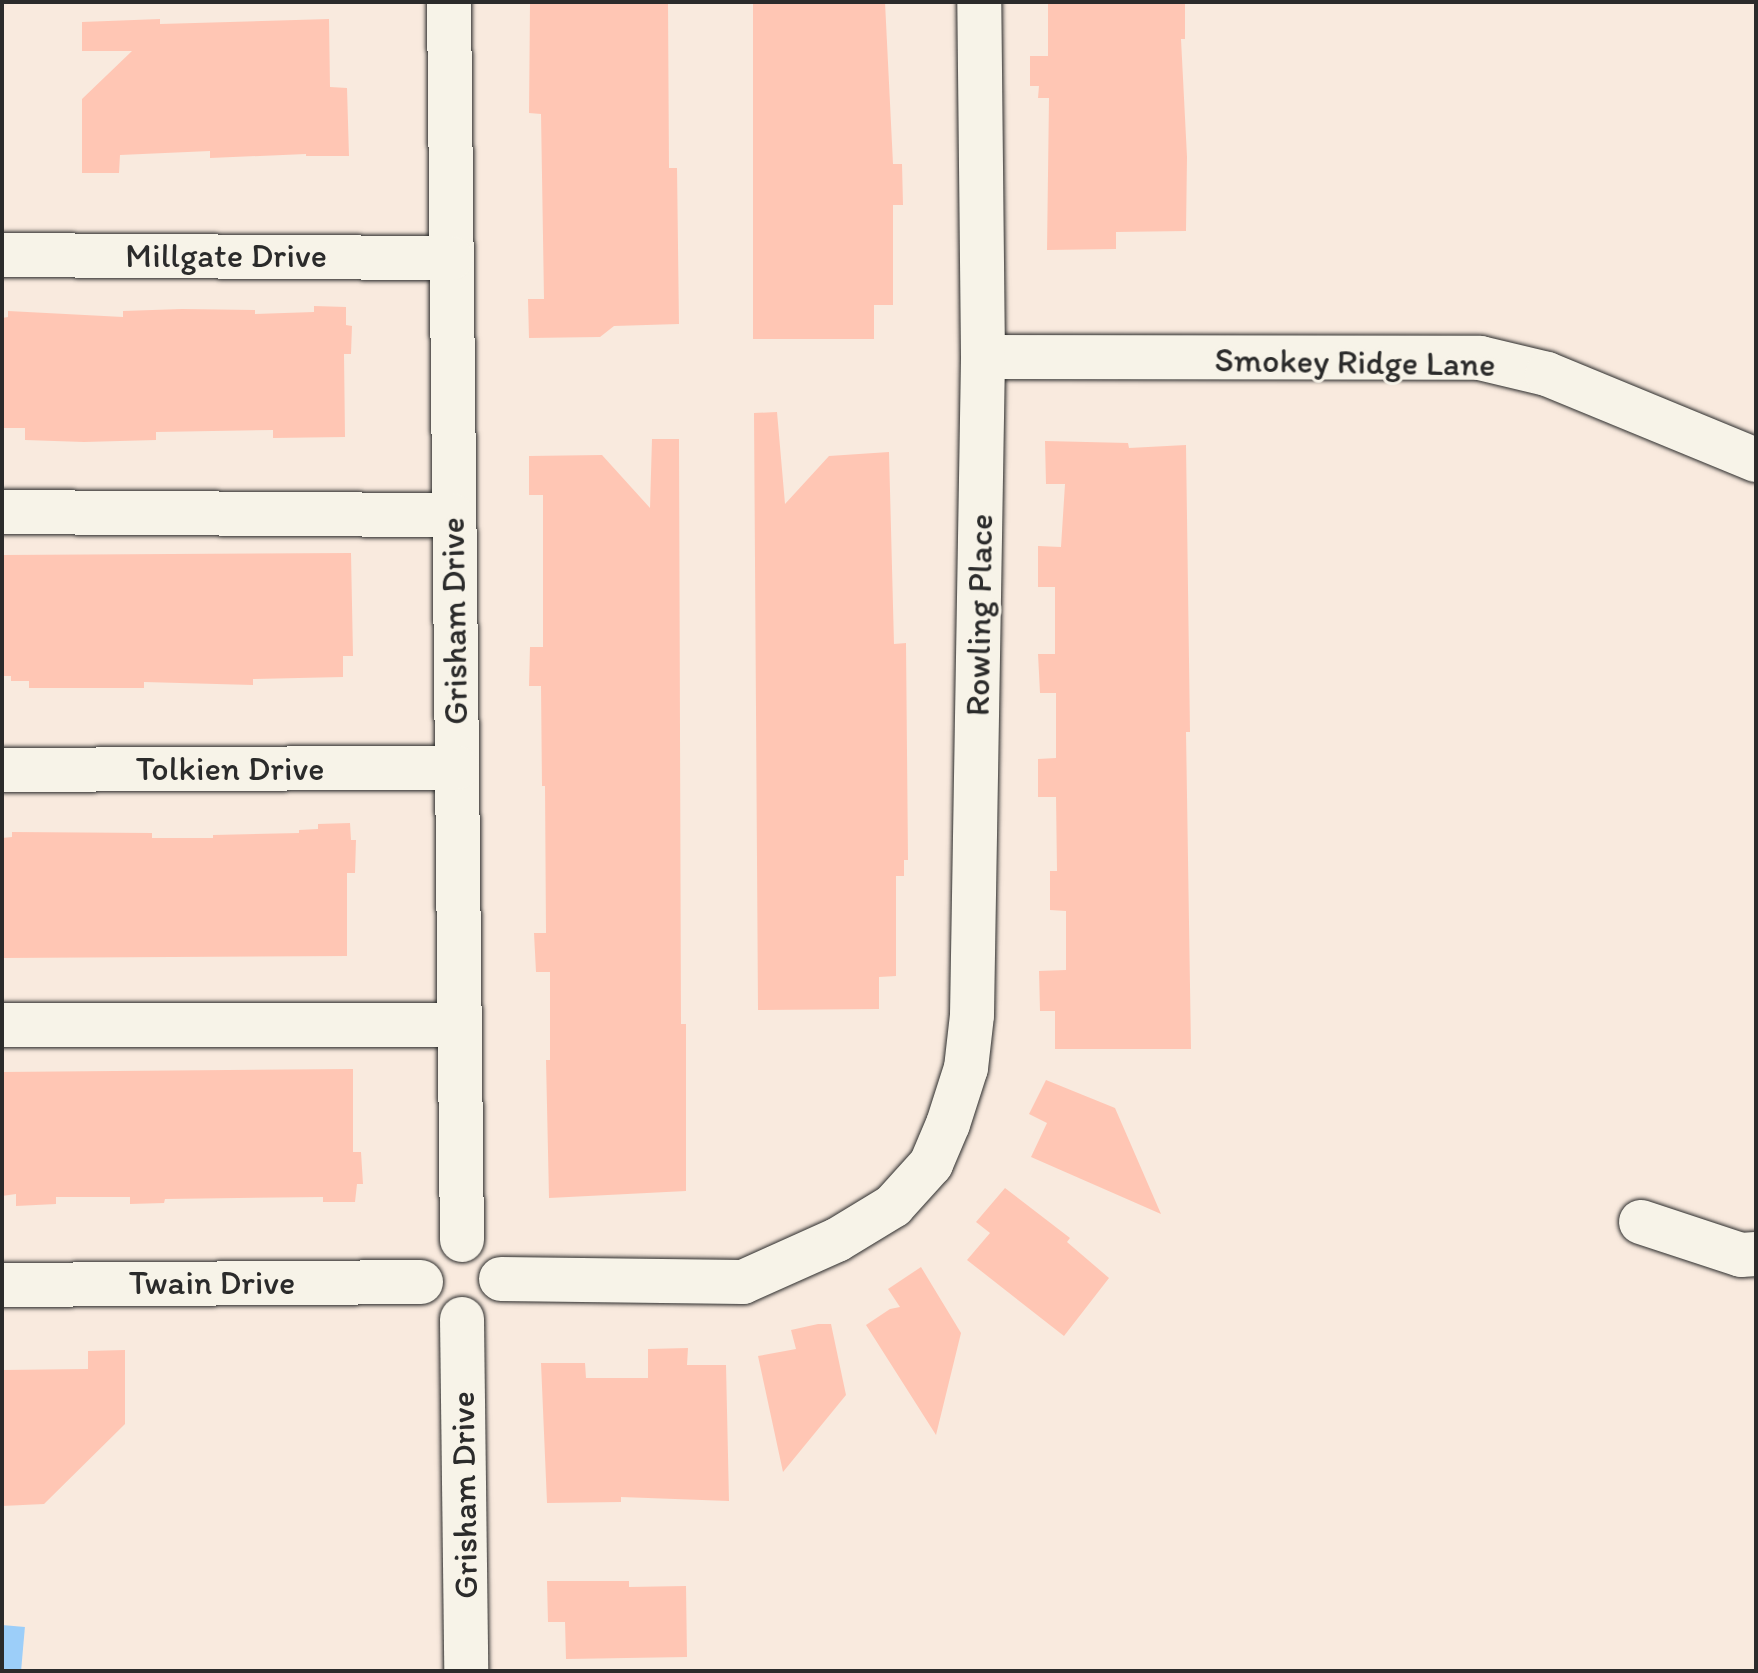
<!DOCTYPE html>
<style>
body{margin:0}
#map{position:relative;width:1758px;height:1673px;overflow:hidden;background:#f9eade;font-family:Itim,sans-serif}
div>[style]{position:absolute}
.water>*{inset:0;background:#9ccef9;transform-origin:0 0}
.building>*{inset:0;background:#ffc6b4}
.roads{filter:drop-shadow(0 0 2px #2b2b2b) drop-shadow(0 0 2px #2b2b2b)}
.minor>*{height:44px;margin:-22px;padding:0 22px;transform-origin:22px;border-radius:22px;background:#f7f3e8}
span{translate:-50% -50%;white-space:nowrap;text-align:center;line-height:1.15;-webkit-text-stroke:6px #f7f3e8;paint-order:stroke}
.street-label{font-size:34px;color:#2b2b2b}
.frame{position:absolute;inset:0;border:4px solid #2b2b2b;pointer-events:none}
</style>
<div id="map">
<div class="water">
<i style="left:2px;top:1625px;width:23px;height:46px;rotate:5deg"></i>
</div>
<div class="building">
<i style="clip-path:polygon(530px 2px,668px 2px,669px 168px,677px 168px,679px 324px,614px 326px,600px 337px,529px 338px,528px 299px,544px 299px,541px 114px,529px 113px)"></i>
<i style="clip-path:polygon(753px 2px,885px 2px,893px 164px,902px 164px,903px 205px,893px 205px,893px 305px,874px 305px,874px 339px,753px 339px)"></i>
<i style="clip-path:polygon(1048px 2px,1185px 2px,1185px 39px,1181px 39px,1187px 157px,1186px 231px,1116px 232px,1116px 249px,1047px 250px,1049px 98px,1038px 98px,1039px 86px,1030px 86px,1030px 56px,1048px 56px)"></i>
<i style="clip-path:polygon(160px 19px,160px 24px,329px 19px,330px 87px,347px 88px,349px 156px,306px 156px,306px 154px,210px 158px,210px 151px,120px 155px,119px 173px,82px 173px,82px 99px,132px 51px,82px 51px,82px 22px)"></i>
<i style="clip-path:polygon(314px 306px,346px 307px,346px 325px,352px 326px,351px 354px,344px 354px,345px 437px,273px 438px,273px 430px,156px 432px,156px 440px,84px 442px,25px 440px,25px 428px,2px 428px,2px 318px,8px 317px,8px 311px,123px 317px,123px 311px,182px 309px,255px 310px,255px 314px,314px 312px)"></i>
<i style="clip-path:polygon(777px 412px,785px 504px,829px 456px,889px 452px,894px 644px,906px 643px,908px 860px,904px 860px,904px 876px,896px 876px,896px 976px,879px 977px,879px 1009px,758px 1010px,754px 413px)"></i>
<i style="clip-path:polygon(652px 439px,679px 439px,681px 1024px,686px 1024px,686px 1191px,549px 1198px,546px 1060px,550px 1060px,550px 972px,536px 972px,534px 933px,546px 933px,545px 786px,542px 786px,541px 686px,529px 686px,530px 647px,543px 647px,543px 495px,529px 495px,529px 456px,602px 455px,650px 508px)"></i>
<i style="clip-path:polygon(1045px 441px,1128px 443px,1129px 448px,1186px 445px,1190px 732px,1186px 732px,1191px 1049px,1055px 1049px,1055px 1011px,1040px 1011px,1039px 971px,1066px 970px,1066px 911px,1050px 910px,1050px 871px,1057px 871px,1056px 797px,1038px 797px,1038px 759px,1056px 758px,1056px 693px,1040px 693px,1038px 654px,1055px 654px,1055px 587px,1038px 587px,1038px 546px,1061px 547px,1065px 484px,1046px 484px)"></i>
<i style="clip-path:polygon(351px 553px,353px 656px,343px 656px,343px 677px,253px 679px,253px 685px,144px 682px,144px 688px,29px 688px,29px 681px,11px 681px,11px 676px,2px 676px,2px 555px)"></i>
<i style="clip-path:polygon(350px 823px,351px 840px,356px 840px,355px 873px,347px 873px,347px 956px,2px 958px,2px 838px,12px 837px,12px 832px,152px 833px,152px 838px,213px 838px,213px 835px,299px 833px,299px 830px,318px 829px,318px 824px)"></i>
<i style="clip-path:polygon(353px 1069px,353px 1152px,361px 1152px,363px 1184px,357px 1184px,355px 1202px,323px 1202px,323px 1197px,165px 1199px,164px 1203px,130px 1204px,130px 1197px,56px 1197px,56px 1204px,16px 1206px,16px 1194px,2px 1196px,2px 1072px)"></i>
<i style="clip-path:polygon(1046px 1080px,1115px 1108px,1161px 1214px,1031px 1157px,1047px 1123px,1029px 1114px)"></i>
<i style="clip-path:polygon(1005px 1188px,1070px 1238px,1067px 1242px,1109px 1278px,1064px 1336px,967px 1260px,990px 1233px,976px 1222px)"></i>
<i style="clip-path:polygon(921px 1267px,961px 1333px,936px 1435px,866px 1325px,890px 1309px,900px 1307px,888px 1289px)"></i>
<i style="clip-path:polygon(818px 1324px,831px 1324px,846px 1395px,783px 1472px,758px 1356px,796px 1349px,791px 1330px)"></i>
<i style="clip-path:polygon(688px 1348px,687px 1365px,726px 1365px,729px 1501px,621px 1497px,621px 1502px,547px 1503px,541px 1363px,585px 1363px,586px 1378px,648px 1378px,648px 1349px)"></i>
<i style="clip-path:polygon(125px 1350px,125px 1424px,44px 1504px,2px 1506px,2px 1370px,88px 1369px,88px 1351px)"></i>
<i style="clip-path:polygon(547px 1581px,629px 1581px,629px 1587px,686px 1586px,687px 1657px,566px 1659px,565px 1622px,548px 1622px)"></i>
</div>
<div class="roads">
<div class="minor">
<i style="left:449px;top:2px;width:1238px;rotate:89.4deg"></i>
<i style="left:2px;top:255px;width:449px;rotate:0.4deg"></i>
<i style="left:983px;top:357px;width:497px;rotate:0.1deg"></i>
<i style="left:1480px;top:358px;width:69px;rotate:13.4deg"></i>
<i style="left:1547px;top:374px;width:226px;rotate:22.4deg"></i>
<i style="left:2px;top:512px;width:450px;rotate:0.4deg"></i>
<i style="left:2px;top:770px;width:455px;rotate:-0.3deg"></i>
<i style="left:2px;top:1025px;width:457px"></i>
<i style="left:1641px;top:1222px;width:105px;rotate:18.3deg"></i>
<i style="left:1741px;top:1255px;width:15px;rotate:-4deg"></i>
<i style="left:501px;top:1279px;width:242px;rotate:0.7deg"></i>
<i style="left:743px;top:1282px;width:103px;rotate:-24.1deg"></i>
<i style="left:837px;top:1240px;width:66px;rotate:-31.3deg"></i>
<i style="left:893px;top:1206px;width:57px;rotate:-47.9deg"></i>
<i style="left:931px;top:1164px;width:43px;rotate:-67deg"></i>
<i style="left:948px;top:1124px;width:59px;rotate:-72.2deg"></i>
<i style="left:966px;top:1068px;width:53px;rotate:-83.5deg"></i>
<i style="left:972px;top:1015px;width:658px;rotate:-89.04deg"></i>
<i style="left:983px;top:357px;width:355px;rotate:-90.6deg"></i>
<i style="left:2px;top:1285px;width:419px;rotate:-0.4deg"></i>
<i style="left:462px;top:1319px;width:352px;rotate:89.3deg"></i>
</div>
</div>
<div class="street-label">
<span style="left:226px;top:256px">Millgate Drive</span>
<span style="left:1355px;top:362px;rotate:1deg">Smokey Ridge Lane</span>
<span style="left:979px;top:615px;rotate:-89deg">Rowling Place</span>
<span style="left:454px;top:621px;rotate:-91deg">Grisham Drive</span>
<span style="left:230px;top:769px">Tolkien Drive</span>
<span style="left:212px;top:1283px">Twain Drive</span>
<span style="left:464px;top:1495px;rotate:-91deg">Grisham Drive</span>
</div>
<div class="frame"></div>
</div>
